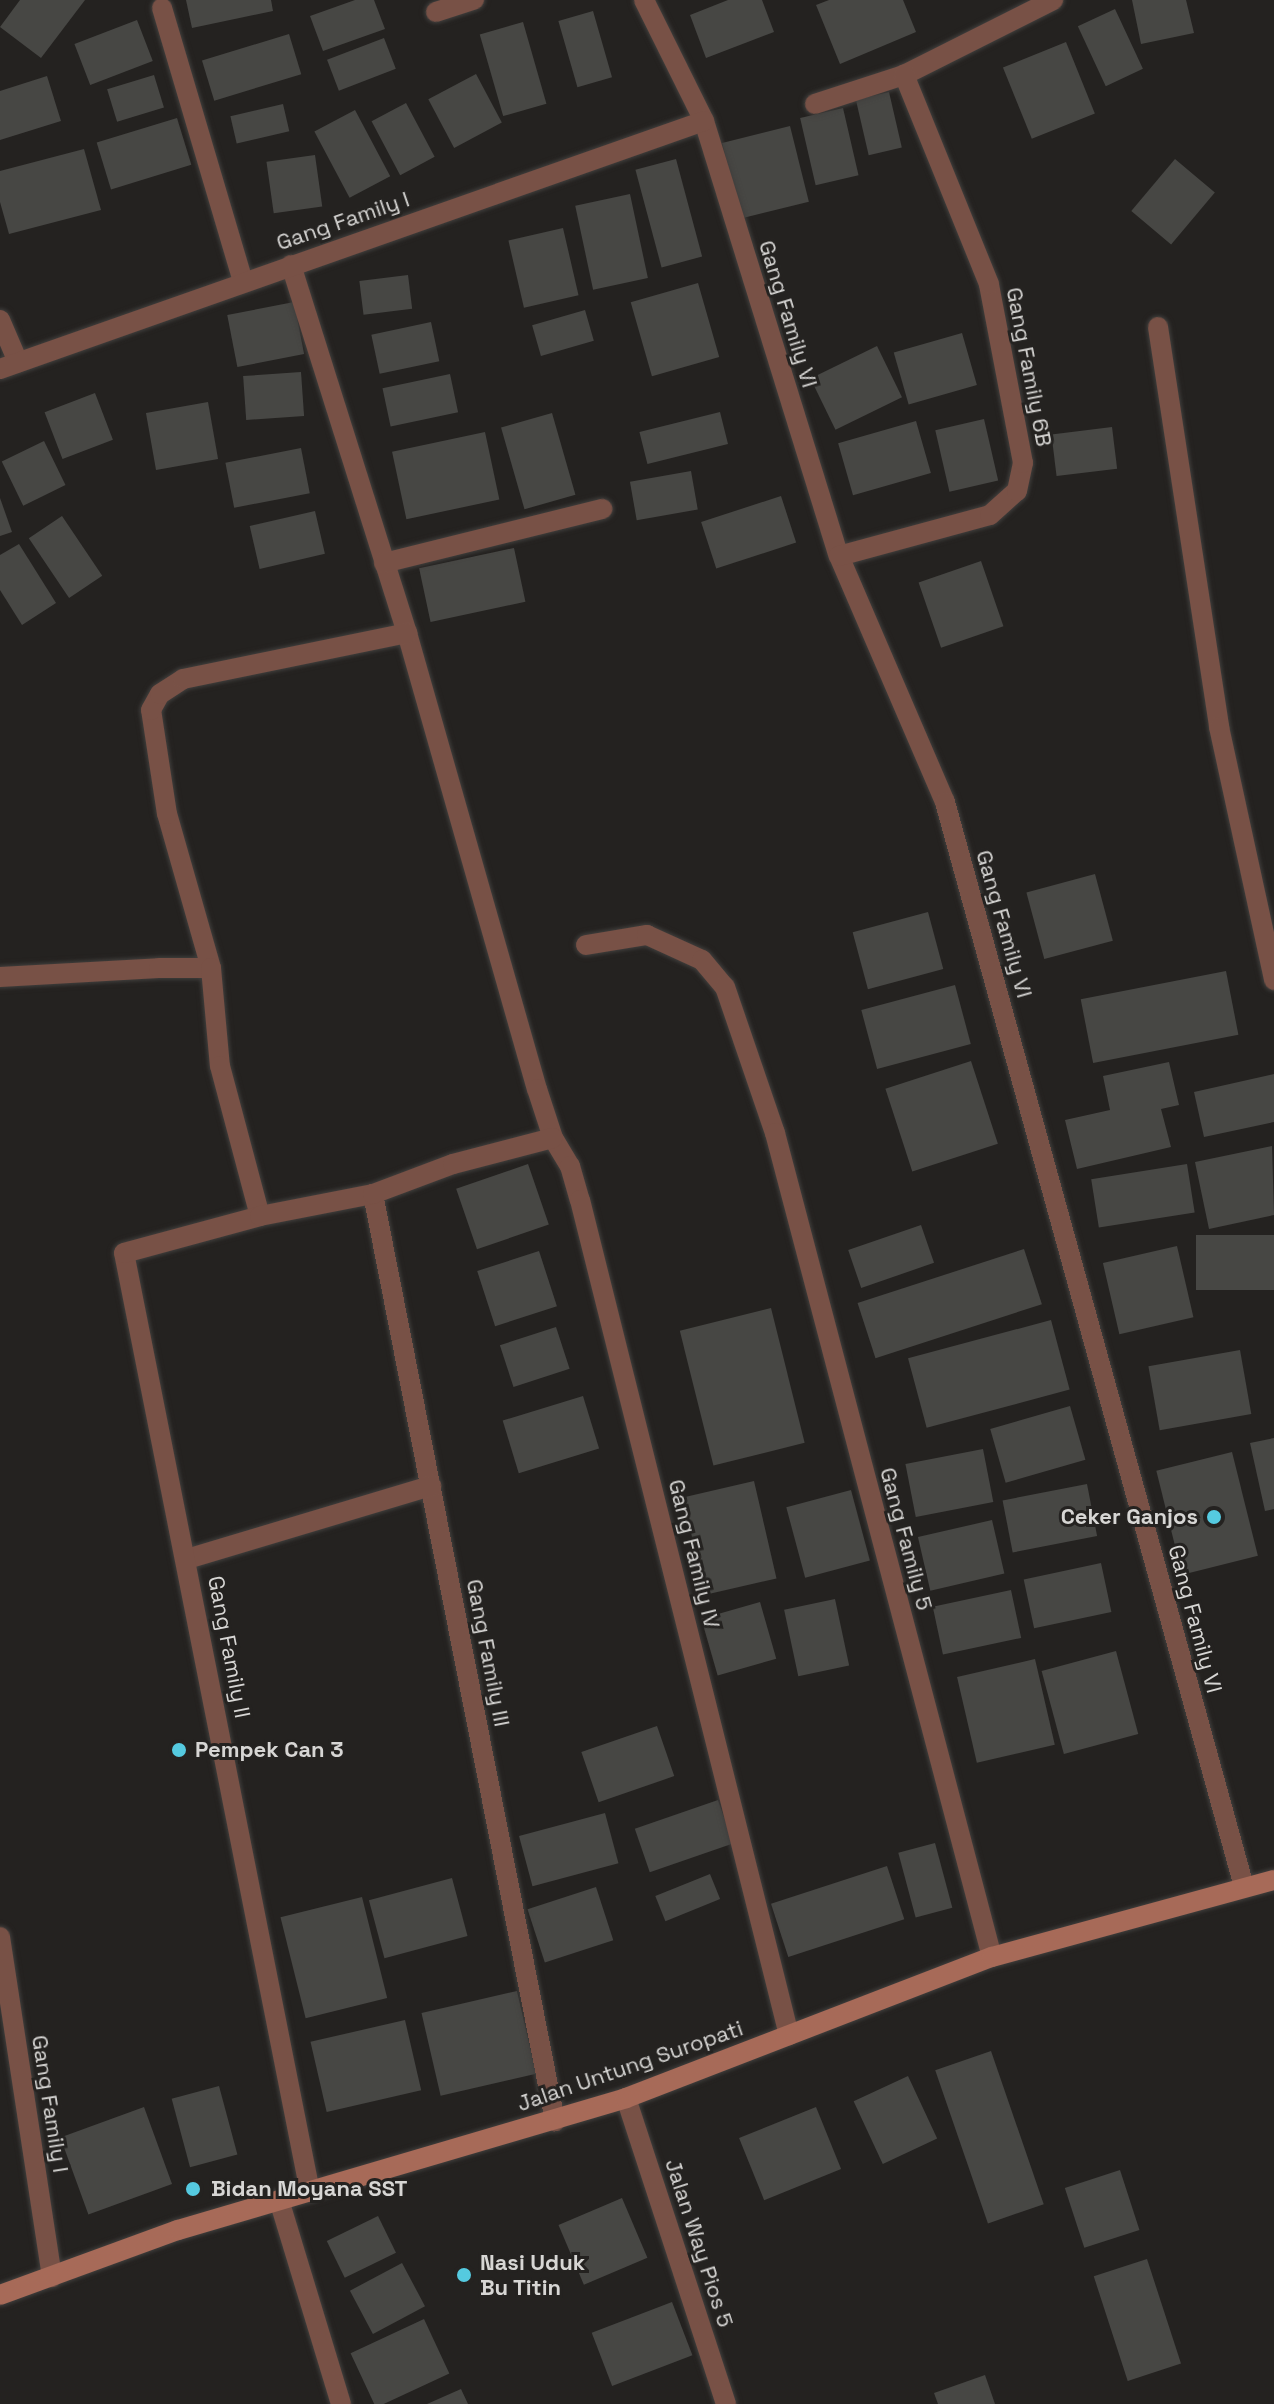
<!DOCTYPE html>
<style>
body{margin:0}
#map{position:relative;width:1274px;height:2404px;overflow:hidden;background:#242220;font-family:"Space Grotesk",sans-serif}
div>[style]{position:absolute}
.building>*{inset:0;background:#474744;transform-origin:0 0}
.roads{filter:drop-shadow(0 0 2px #413f3d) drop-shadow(0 0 2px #413f3d)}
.service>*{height:20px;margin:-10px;padding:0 10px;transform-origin:10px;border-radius:10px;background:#785146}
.minor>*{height:20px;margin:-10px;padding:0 10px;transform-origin:10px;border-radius:10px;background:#785146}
.secondary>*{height:20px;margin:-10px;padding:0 10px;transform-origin:10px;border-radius:10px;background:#a76a58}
.dots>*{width:22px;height:22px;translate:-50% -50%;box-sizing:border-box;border:4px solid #242220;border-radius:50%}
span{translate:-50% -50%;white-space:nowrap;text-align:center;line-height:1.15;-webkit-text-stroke:6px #242220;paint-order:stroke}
.street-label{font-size:22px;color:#d7d6d4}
.poi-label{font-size:22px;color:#d7d6d4;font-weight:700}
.right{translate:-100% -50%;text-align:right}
.left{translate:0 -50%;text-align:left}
</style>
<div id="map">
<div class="building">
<i style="clip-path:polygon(20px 0,85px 0,41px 58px,0 27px)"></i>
<i style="clip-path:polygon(186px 0,271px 0,273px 11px,192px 28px)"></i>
<i style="clip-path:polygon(355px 0,374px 0,385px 29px,323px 51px,310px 16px)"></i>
<i style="clip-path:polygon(728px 0,762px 0,774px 32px,706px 58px,690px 15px)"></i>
<i style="clip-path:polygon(829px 0,903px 0,916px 32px,840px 64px,816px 5px)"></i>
<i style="clip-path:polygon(1132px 0,1186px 0,1194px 33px,1141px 44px)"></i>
<i style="left:1115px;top:9px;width:66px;height:41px;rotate:65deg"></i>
<i style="left:593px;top:11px;width:69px;height:36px;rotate:74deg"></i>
<i style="left:137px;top:20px;width:44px;height:67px;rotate:69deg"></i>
<i style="left:523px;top:22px;width:85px;height:45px;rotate:74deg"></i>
<i style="left:289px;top:34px;width:42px;height:91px;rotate:73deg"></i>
<i style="left:384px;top:38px;width:33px;height:61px;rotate:69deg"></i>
<i style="left:1066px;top:42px;width:77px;height:68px;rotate:68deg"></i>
<i style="left:476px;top:74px;width:55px;height:54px;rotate:62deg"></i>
<i style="left:154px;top:75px;width:34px;height:49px;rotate:73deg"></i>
<i style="clip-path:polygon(47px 76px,61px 121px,0 140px,0 91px)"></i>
<i style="left:889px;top:92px;width:57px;height:34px;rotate:77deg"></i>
<i style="left:406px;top:103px;width:61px;height:39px;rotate:62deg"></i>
<i style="left:283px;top:104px;width:28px;height:54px;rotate:77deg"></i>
<i style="left:843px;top:108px;width:69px;height:44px;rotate:77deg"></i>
<i style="left:355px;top:110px;width:75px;height:46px;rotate:62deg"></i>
<i style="left:177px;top:118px;width:49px;height:84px;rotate:73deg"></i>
<i style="left:790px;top:126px;width:78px;height:70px;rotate:76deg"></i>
<i style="clip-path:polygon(84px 149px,101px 210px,9px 234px,0 202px,0 171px)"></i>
<i style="left:315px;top:155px;width:52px;height:49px;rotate:82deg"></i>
<i style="left:676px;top:159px;width:101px;height:42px;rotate:75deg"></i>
<i style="left:1175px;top:159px;width:52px;height:68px;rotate:40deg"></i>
<i style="left:630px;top:194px;width:86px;height:56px;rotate:78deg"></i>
<i style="left:563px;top:228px;width:69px;height:56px;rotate:77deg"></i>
<i style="left:408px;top:275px;width:34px;height:49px;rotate:83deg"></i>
<i style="left:698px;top:283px;width:77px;height:70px;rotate:74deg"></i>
<i style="left:294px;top:302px;width:53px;height:68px;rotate:79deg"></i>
<i style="left:585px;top:310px;width:32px;height:55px;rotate:74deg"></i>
<i style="left:431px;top:322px;width:40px;height:61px;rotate:78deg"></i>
<i style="left:962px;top:333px;width:54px;height:71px;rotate:74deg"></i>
<i style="left:877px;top:346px;width:57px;height:74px;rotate:64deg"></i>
<i style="left:301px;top:372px;width:44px;height:58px;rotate:86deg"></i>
<i style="left:450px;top:374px;width:39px;height:69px;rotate:78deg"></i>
<i style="left:95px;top:393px;width:50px;height:54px;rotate:69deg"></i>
<i style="left:208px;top:402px;width:58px;height:63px;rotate:80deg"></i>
<i style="left:720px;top:412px;width:33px;height:83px;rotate:76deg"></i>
<i style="left:552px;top:413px;width:85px;height:53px;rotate:74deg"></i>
<i style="left:984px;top:419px;width:63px;height:50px;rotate:77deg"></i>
<i style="left:916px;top:421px;width:54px;height:81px;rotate:74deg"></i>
<i style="left:1112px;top:427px;width:42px;height:61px;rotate:83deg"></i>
<i style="left:485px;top:432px;width:69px;height:95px;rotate:78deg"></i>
<i style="left:44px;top:441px;width:49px;height:47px;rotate:64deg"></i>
<i style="left:301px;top:448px;width:46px;height:77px;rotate:79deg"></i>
<i style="left:691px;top:471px;width:39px;height:62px;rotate:80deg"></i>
<i style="left:781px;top:496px;width:49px;height:84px;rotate:72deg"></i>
<i style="clip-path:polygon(0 498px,12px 532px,0 536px)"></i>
<i style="left:315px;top:511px;width:44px;height:67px;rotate:77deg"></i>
<i style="left:62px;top:516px;width:72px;height:40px;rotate:56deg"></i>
<i style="clip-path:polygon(19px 544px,56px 603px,22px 625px,0 590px,0 555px)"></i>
<i style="left:514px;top:548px;width:55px;height:97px;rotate:78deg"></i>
<i style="left:981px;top:561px;width:69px;height:66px;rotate:71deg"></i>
<i style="left:1095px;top:874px;width:69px;height:71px;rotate:75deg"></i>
<i style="left:928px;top:912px;width:59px;height:78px;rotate:75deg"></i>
<i style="left:1226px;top:971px;width:65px;height:148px;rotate:79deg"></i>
<i style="left:955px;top:985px;width:61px;height:97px;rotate:75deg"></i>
<i style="left:971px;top:1061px;width:87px;height:90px;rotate:72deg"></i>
<i style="clip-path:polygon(1169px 1062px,1179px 1105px,1161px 1109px,1171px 1147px,1077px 1169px,1065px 1120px,1110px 1110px,1103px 1076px)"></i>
<i style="clip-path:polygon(1274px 1074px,1274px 1122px,1204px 1137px,1194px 1092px)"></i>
<i style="clip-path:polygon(1272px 1146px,1274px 1215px,1209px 1229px,1195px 1162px)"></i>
<i style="left:528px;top:1164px;width:64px;height:76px;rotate:71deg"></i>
<i style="left:1187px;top:1164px;width:49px;height:97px;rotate:81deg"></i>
<i style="left:921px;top:1225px;width:40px;height:77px;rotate:71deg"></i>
<i style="left:1274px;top:1235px;width:55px;height:78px;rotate:90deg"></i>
<i style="left:1177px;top:1246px;width:73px;height:76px;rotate:77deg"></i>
<i style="left:1024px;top:1249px;width:58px;height:175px;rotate:72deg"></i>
<i style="left:539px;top:1251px;width:58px;height:65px;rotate:72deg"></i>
<i style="left:771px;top:1308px;width:139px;height:94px;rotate:76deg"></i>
<i style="left:1051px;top:1320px;width:72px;height:148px;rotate:75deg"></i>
<i style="left:556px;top:1327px;width:44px;height:59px;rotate:72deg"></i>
<i style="left:1240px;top:1350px;width:65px;height:93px;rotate:80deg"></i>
<i style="left:583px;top:1396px;width:55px;height:84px;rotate:73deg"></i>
<i style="left:1070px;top:1406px;width:56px;height:83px;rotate:74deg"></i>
<i style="clip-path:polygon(1274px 1438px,1274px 1509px,1265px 1511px,1250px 1443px)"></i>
<i style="left:983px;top:1449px;width:54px;height:79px;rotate:79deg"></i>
<i style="left:1232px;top:1452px;width:107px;height:78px;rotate:76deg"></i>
<i style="left:754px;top:1481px;width:100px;height:73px;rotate:77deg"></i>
<i style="left:1087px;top:1484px;width:53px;height:86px;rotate:79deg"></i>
<i style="left:851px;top:1490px;width:73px;height:67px;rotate:75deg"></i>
<i style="left:992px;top:1520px;width:55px;height:76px;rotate:77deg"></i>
<i style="left:1101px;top:1563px;width:50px;height:79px;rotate:78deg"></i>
<i style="left:1011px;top:1590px;width:49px;height:80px;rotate:78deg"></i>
<i style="left:835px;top:1599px;width:68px;height:52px;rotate:78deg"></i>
<i style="left:760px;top:1602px;width:59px;height:61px;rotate:74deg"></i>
<i style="left:1116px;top:1651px;width:86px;height:77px;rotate:75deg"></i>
<i style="left:1035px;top:1659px;width:88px;height:80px;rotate:77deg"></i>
<i style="left:657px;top:1726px;width:53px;height:80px;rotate:71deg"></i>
<i style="left:718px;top:1800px;width:46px;height:88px;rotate:71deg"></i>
<i style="left:605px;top:1813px;width:52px;height:89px;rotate:75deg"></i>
<i style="left:935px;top:1843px;width:67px;height:38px;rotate:75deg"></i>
<i style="left:887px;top:1866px;width:56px;height:122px;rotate:72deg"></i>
<i style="left:710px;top:1874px;width:27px;height:59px;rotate:68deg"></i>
<i style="left:452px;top:1878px;width:60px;height:86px;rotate:75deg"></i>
<i style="left:596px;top:1887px;width:56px;height:72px;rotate:72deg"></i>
<i style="left:362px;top:1897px;width:104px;height:84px;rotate:76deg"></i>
<i style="left:517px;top:1991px;width:85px;height:98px;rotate:77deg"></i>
<i style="left:405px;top:2020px;width:72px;height:97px;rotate:77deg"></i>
<i style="left:991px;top:2051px;width:162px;height:59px;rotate:71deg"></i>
<i style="left:908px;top:2076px;width:69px;height:60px;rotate:65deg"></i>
<i style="left:219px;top:2086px;width:71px;height:49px;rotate:75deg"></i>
<i style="left:144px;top:2107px;width:82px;height:89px;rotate:70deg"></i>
<i style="left:816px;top:2107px;width:67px;height:83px;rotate:68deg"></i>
<i style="left:1120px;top:2170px;width:63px;height:58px;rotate:72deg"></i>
<i style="left:622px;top:2198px;width:65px;height:69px;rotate:67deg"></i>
<i style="left:378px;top:2216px;width:41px;height:57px;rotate:64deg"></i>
<i style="left:1147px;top:2259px;width:110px;height:56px;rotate:72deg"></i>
<i style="left:402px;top:2263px;width:49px;height:59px;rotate:62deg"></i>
<i style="left:672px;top:2302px;width:57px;height:86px;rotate:69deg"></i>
<i style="left:424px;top:2319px;width:60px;height:81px;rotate:65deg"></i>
<i style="clip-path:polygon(985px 2375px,995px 2404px,938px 2404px,934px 2393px)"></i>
<i style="clip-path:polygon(461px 2389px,468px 2404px,427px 2404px)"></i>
</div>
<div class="roads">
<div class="service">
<i style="left:586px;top:945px;width:62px;rotate:-9.3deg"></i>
<i style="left:647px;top:935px;width:60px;rotate:24.4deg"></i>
<i style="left:702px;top:960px;width:35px;rotate:50deg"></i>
<i style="left:725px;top:987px;width:154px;rotate:71.1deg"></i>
</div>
<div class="minor">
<i style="left:644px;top:0;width:135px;rotate:63.6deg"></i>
<i style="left:704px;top:121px;width:455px;rotate:72.8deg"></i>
<i style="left:839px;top:556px;width:268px;rotate:66.7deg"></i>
<i style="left:945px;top:802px;width:1125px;rotate:74.59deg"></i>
<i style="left:162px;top:8px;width:286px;rotate:73.5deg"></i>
<i style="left:436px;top:12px;width:40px;rotate:-18deg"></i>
<i style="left:815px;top:104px;width:94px;rotate:-18deg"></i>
<i style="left:904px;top:75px;width:167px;rotate:-26.7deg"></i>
<i style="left:291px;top:265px;width:386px;rotate:72.5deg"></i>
<i style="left:407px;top:633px;width:474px;rotate:74.1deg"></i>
<i style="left:537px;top:1089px;width:52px;rotate:71.9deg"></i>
<i style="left:553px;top:1138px;width:33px;rotate:59deg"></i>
<i style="left:570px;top:1166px;width:35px;rotate:74deg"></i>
<i style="left:580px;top:1200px;width:861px;rotate:75.95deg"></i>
<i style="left:0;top:320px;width:46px;rotate:66.8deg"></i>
<i style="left:1158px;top:327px;width:405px;rotate:81.3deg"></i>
<i style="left:1219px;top:727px;width:259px;rotate:77.7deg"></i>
<i style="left:0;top:369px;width:746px;rotate:-19.41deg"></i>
<i style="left:839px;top:556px;width:156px;rotate:-15.2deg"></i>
<i style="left:990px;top:515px;width:36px;rotate:-42deg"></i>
<i style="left:1017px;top:491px;width:29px;rotate:-78deg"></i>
<i style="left:1023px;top:463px;width:182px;rotate:-100.8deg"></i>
<i style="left:989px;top:284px;width:226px;rotate:-112.1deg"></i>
<i style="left:384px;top:563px;width:225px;rotate:-13.9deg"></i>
<i style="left:211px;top:968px;width:160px;rotate:-105.9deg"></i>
<i style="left:167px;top:814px;width:105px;rotate:-98.7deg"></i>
<i style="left:151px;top:710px;width:18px;rotate:-61deg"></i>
<i style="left:160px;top:694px;width:27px;rotate:-33deg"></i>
<i style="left:183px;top:679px;width:229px;rotate:-11.6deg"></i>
<i style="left:0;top:977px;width:159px;rotate:-3.2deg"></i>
<i style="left:159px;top:968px;width:52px"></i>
<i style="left:211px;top:968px;width:98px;rotate:84.8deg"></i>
<i style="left:220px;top:1066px;width:155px;rotate:75.1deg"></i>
<i style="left:775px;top:1133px;width:852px;rotate:75.25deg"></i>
<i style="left:373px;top:1194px;width:945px;rotate:78.89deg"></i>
<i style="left:187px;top:1559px;width:255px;rotate:-16.7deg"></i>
<i style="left:0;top:1937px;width:344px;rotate:81.3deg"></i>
<i style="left:626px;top:2098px;width:322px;rotate:71.9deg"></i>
<i style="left:310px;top:2192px;width:957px;rotate:-101.2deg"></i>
<i style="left:124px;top:1253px;width:141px;rotate:-15.2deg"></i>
<i style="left:260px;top:1216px;width:115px;rotate:-11deg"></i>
<i style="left:373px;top:1194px;width:85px;rotate:-20.6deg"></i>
<i style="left:453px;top:1164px;width:103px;rotate:-14.6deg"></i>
<i style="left:279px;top:2200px;width:213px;rotate:73.1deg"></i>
</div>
<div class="secondary">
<i style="left:0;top:2295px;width:189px;rotate:-20.1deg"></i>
<i style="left:178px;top:2230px;width:467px;rotate:-16.4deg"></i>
<i style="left:626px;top:2098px;width:392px;rotate:-21.1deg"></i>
<i style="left:992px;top:1957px;width:292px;rotate:-15.3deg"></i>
</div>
</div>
<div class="dots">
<i style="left:1214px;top:1517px;background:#55cae0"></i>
<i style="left:179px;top:1750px;background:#55cae0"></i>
<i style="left:193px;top:2189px;background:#55cae0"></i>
<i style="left:464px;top:2275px;background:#55cae0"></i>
</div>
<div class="street-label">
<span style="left:343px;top:221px;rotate:-19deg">Gang Family I</span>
<span style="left:788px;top:314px;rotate:73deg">Gang Family VI</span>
<span style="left:1029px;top:367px;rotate:79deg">Gang Family 6B</span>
<span style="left:1004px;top:924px;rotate:74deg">Gang Family VI</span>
<span style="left:906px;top:1539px;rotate:75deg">Gang Family 5</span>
<span style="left:694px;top:1554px;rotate:76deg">Gang Family IV</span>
<span style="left:1195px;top:1619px;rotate:75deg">Gang Family VI</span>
<span style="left:229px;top:1647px;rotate:79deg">Gang Family II</span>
<span style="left:488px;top:1653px;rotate:79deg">Gang Family III</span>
<span style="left:630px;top:2066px;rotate:-19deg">Jalan Untung Suropati</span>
<span style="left:50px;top:2104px;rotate:81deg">Gang Family I</span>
<span style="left:699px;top:2243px;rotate:72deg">Jalan Way Pios 5</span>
</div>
<div class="poi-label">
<span class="right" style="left:1198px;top:1517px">Ceker Ganjos</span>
<span class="left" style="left:195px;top:1750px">Pempek Can 3</span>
<span class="left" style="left:211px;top:2189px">Bidan Moyana SST</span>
<span class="left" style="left:480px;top:2275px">Nasi Uduk<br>Bu Titin</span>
</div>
</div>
